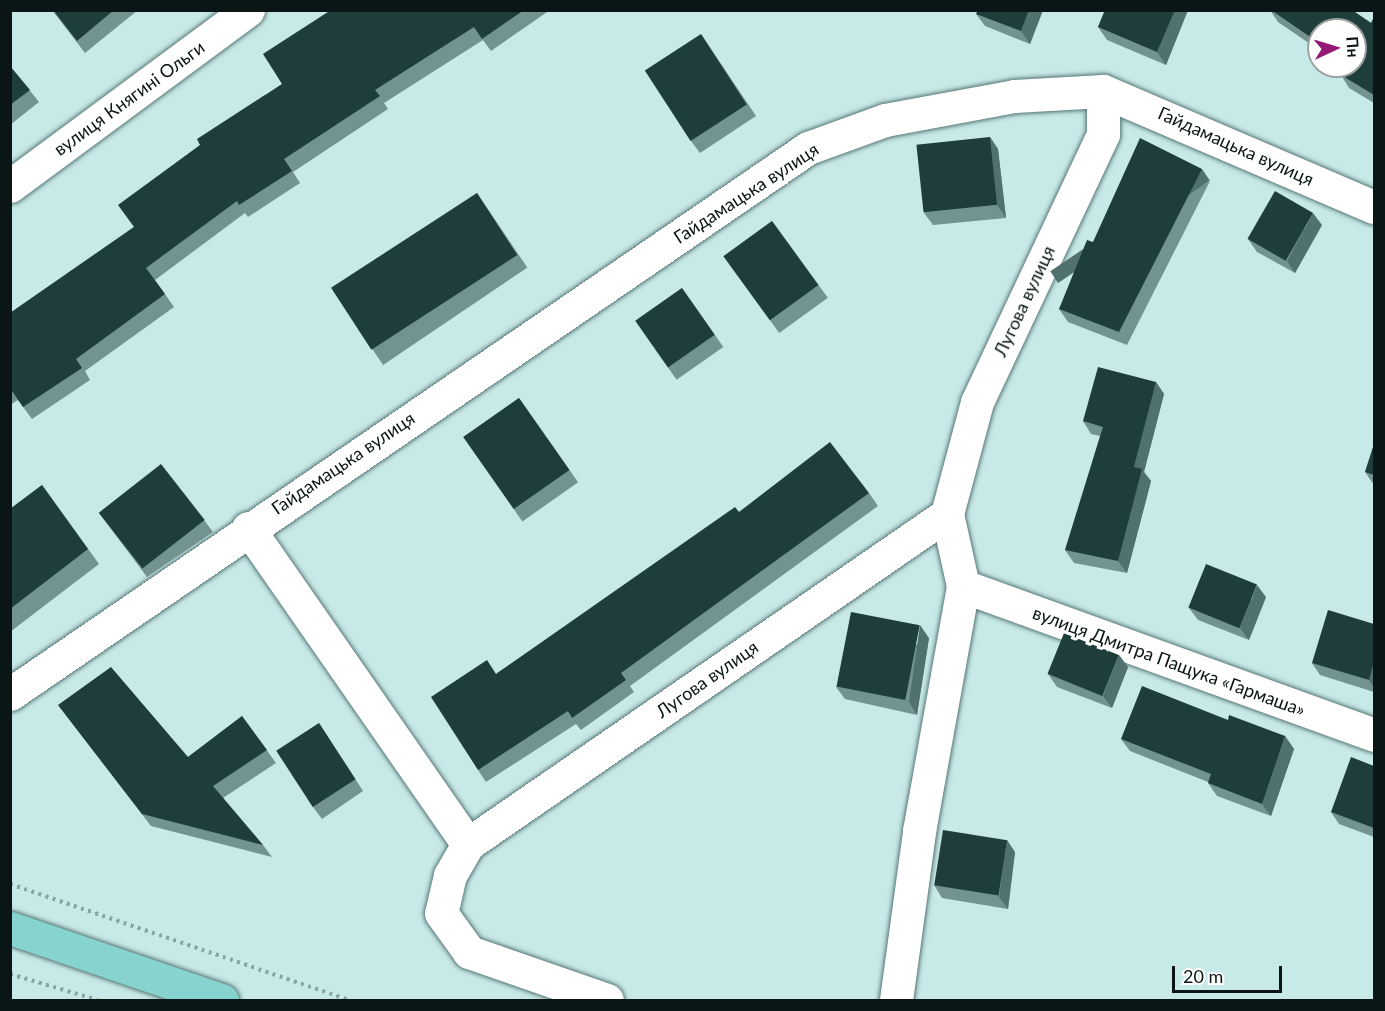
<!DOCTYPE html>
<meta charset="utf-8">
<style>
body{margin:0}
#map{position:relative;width:1385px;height:1011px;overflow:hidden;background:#c7e9e7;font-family:Lato,sans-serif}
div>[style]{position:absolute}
.path>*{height:4px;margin-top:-2px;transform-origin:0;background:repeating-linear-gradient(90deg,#89a5a3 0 3px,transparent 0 7.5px)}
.roads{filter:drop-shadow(0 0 2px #577775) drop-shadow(0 0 2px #577775)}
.minor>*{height:33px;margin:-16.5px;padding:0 16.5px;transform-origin:16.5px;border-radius:16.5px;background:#fff}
.major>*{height:33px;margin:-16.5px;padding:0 16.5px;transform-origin:16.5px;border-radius:16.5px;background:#87d3d0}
.wall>*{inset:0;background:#739391;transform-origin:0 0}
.shaded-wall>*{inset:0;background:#51716f;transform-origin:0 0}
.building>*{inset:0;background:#1f3d3b;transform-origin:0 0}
span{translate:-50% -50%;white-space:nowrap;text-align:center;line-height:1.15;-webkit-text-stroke:6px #fff;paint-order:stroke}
.street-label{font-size:18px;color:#091615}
.frame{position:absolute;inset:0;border:12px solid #091615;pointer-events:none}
.north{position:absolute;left:1307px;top:18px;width:60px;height:60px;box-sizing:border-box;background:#fff;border:2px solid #9da2a1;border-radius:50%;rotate:86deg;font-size:16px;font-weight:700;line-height:24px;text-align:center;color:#091615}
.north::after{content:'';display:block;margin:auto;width:21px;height:27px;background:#941974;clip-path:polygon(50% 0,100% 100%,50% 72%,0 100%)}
.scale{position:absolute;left:1172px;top:966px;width:110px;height:27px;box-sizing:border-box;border:3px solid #091615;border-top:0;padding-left:8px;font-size:18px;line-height:21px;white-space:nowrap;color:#091615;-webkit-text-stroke:4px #fff;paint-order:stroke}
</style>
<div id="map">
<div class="path">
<i style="left:10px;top:884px;width:358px;rotate:18.9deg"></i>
<i style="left:10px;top:974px;width:92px;rotate:16.5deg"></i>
</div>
<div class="roads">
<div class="minor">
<i style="left:10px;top:186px;width:296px;rotate:-36.5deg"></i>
<i style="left:248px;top:528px;width:385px;rotate:55.2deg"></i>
<i style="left:468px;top:844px;width:36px;rotate:120deg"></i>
<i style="left:450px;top:875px;width:39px;rotate:103deg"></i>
<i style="left:441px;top:913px;width:48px;rotate:54.3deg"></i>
<i style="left:469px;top:952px;width:146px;rotate:19.2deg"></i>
<i style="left:963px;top:586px;width:437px;rotate:19.9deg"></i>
<i style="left:10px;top:694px;width:967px;rotate:-34.38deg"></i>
<i style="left:808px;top:148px;width:82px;rotate:-20deg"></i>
<i style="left:885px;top:120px;width:131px;rotate:-10.5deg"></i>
<i style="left:1014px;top:96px;width:89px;rotate:-3.2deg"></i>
<i style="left:1103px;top:91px;width:295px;rotate:23.2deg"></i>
<i style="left:468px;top:844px;width:582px;rotate:-34.56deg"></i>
<i style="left:896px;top:1000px;width:171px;rotate:-82.2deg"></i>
<i style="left:919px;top:831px;width:249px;rotate:-79.8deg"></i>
<i style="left:963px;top:586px;width:74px;rotate:-102.5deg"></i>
<i style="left:947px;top:514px;width:116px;rotate:-75deg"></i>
<i style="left:977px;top:402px;width:296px;rotate:-64.8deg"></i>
<i style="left:1103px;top:134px;width:43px;rotate:-90deg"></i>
</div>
<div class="major">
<i style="left:10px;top:928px;width:224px;rotate:18.8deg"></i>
</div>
</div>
<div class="wall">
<i style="clip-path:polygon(52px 10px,138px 10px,85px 53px)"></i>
<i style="clip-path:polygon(331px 10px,550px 10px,491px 51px,483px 40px,384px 103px,388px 109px,293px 172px,300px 183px,248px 217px,245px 213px,155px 280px,174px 307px,85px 371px,90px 380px,32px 419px,18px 400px,10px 405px,10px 313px,134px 227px,200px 145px,282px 84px)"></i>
<i style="clip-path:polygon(1043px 10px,1030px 44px,985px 26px,976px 14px)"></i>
<i style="clip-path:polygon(1105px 10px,1188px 10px,1166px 65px,1107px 40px,1098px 27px)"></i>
<i style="clip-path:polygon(1270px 10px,1352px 10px,1371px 23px,1374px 17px,1374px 103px,1349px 88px,1341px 75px,1345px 68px,1343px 66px,1355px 66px,1319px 30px,1319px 50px,1278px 22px)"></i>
<i style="clip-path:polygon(701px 34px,756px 116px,700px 153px,691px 141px)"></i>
<i style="clip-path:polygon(10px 66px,39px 102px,10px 125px)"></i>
<i style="clip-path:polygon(990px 137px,998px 149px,1006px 218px,933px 225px,924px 213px)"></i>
<i style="clip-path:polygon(1210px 181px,1127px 345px,1068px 322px,1059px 309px,1093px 242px)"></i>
<i style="left:477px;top:193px;width:90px;height:174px;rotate:56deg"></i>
<i style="left:772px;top:221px;width:95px;height:60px;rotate:54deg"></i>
<i style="clip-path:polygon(1322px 225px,1295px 273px,1257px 252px,1248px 239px)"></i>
<i style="left:682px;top:288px;width:72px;height:57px;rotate:55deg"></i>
<i style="clip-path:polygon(1156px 382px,1164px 394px,1144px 472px,1151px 481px,1127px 573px,1074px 563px,1065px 550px,1100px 436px,1091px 434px,1083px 421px)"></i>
<i style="left:519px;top:398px;width:103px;height:68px;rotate:55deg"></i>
<i style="clip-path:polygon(1374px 444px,1374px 485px,1365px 472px)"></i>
<i style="clip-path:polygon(42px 485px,99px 564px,10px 632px,10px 509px)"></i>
<i style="clip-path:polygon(869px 493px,878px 506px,630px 686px,634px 692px,581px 730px,576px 724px,486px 782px,478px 770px,497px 673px,739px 512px)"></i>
<i style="clip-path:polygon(99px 513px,204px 520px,213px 532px,147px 577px)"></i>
<i style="clip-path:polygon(1266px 597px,1249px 640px,1198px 620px,1189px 608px)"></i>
<i style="clip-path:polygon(1374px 624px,1374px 692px,1320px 675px,1312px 663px)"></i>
<i style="clip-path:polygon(929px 638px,917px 715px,845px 699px,836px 687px)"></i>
<i style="clip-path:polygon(1119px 655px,1128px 667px,1112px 708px,1057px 687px,1048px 674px)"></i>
<i style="clip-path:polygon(58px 705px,188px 757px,242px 716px,276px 763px,223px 798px,263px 845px,272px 857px,151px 826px)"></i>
<i style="clip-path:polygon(1228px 720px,1285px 736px,1294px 749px,1271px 816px,1217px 796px,1208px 783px,1208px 782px,1130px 751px,1121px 739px)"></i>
<i style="clip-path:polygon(319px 723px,363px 791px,322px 819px,313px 807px)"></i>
<i style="clip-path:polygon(1374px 766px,1374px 837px,1339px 824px,1331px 812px)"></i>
<i style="clip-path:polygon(1015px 852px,1008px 909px,942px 898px,934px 885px)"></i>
</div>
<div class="shaded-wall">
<i style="clip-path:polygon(1029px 10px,1043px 10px,1030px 44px,1021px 31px)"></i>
<i style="clip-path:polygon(1175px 10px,1188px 10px,1166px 65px,1157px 52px)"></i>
<i style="clip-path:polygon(990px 137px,998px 149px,1006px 218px,997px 205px)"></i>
<i style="left:1202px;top:169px;width:14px;height:183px;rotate:56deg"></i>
<i style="clip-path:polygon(1313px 213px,1322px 225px,1295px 273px,1287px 261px)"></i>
<i style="clip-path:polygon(1156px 382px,1164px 394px,1144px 472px,1151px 481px,1127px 573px,1118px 561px,1134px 467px)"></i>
<i style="clip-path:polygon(1257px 585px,1266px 597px,1249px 640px,1240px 628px)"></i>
<i style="clip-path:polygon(920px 625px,929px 638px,917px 715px,909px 702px)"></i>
<i style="clip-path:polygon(1119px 655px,1128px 667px,1112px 708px,1103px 696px)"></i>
<i style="clip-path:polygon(1374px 662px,1374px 688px,1369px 680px)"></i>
<i style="clip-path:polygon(1285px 736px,1294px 749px,1271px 816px,1262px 804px)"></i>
<i style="clip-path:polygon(1007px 840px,1015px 852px,1008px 909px,999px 897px)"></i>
</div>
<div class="building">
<i style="clip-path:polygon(53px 10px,114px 10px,77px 41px)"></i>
<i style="clip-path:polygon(331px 10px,524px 10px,482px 39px,474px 27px,375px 90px,380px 96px,284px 159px,292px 171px,239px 205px,237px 201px,146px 268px,165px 294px,76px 359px,82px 368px,23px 407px,10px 388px,10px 313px,134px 227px,118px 205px,200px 145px,197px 139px,282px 84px,263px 54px)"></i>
<i style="clip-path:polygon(978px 10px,1029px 10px,1021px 31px,976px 14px)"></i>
<i style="clip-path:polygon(1105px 10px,1175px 10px,1157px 52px,1098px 27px)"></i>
<i style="clip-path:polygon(1271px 10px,1352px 10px,1371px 23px,1374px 17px,1374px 95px,1341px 75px,1346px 66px,1355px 66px,1355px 30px,1319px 30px,1319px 43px)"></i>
<i style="left:701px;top:34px;width:84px;height:67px;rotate:57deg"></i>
<i style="clip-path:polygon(10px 66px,30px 90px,10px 105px)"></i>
<i style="left:990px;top:137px;width:68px;height:74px;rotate:84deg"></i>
<i style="clip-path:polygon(1140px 138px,1202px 169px,1119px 332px,1059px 309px,1087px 240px,1093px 242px)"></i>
<i style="left:1275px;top:191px;width:44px;height:55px;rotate:30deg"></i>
<i style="left:477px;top:193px;width:74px;height:174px;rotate:57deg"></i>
<i style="left:772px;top:221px;width:79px;height:60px;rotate:54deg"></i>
<i style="left:682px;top:288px;width:57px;height:57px;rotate:55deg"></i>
<i style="clip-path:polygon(1098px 367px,1156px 382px,1134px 467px,1142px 469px,1118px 561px,1065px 550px,1103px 427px,1083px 421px)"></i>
<i style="left:519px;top:398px;width:88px;height:68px;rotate:55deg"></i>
<i style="clip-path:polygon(830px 442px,869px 493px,621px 673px,626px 680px,572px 718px,568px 711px,478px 770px,431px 697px,487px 660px,496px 674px,735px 507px,739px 512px)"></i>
<i style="clip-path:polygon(1374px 444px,1374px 475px,1365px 472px)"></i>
<i style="left:161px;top:464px;width:71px;height:79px;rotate:52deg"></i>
<i style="clip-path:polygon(42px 485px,88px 549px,10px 609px,10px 509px)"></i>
<i style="left:1206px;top:564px;width:55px;height:47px;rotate:22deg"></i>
<i style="clip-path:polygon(1328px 610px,1374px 624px,1374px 662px,1369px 680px,1312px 663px)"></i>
<i style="left:851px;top:612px;width:70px;height:76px;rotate:11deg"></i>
<i style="left:1064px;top:633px;width:59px;height:44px;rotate:22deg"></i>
<i style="clip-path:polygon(111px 667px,188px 757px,242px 716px,267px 750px,213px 786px,263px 845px,142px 814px,58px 705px)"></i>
<i style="clip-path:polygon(1142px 686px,1228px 720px,1229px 715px,1285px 736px,1262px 804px,1208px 783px,1211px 774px,1121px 739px)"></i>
<i style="left:319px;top:723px;width:67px;height:51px;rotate:57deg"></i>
<i style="clip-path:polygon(1351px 757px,1374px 766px,1374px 828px,1331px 812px)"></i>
<i style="left:943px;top:830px;width:65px;height:56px;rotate:9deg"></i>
</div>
<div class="street-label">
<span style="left:129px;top:98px;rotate:-36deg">вулиця Княгині Ольги</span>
<span style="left:1236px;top:146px;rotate:24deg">Гайдамацька вулиця</span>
<span style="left:746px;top:193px;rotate:-33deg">Гайдамацька вулиця</span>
<span style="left:1024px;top:301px;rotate:-65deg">Лугова вулиця</span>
<span style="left:343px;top:463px;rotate:-34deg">Гайдамацька вулиця</span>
<span style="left:1169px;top:661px;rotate:20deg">вулиця Дмитра Пащука «Гармаша»</span>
<span style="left:707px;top:679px;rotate:-35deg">Лугова вулиця</span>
</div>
<div class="frame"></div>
<div class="north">Пн</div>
<div class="scale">20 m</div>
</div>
